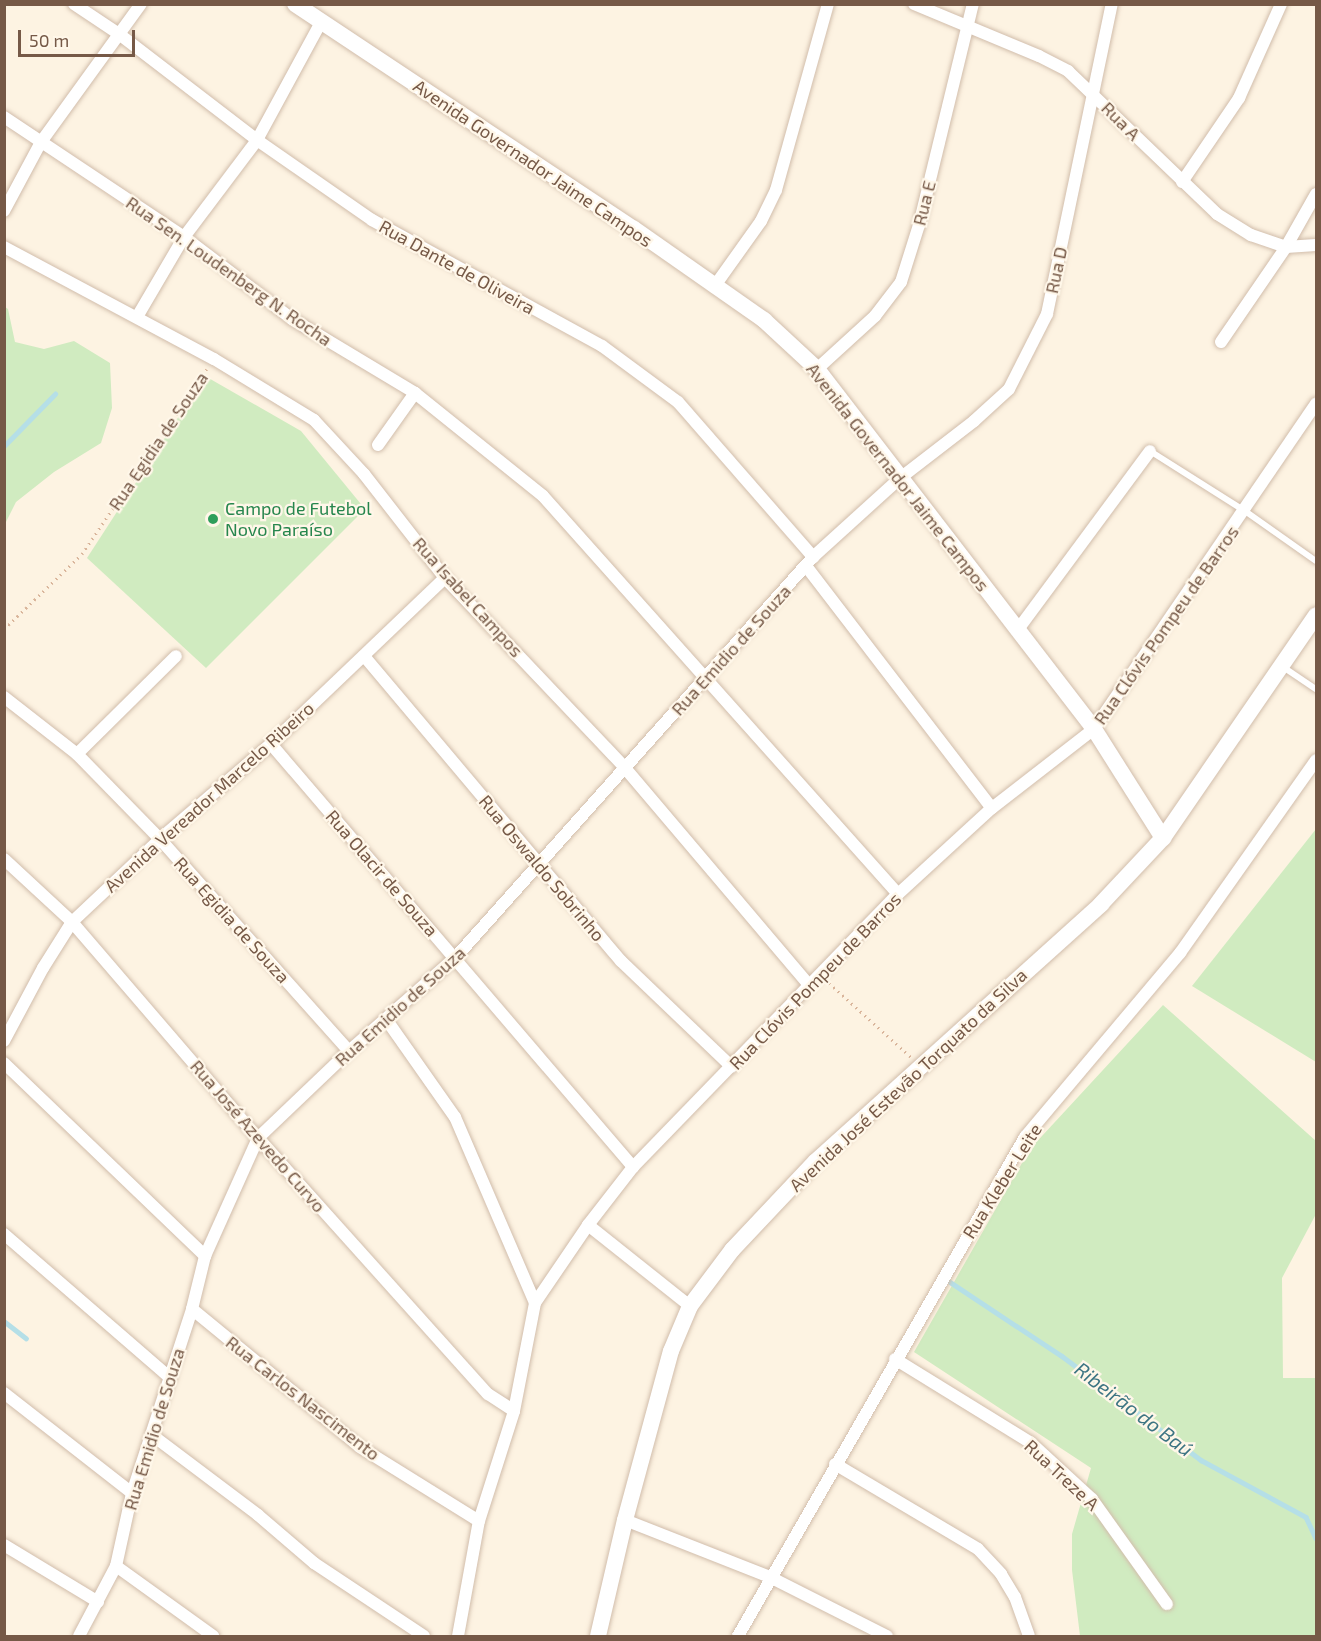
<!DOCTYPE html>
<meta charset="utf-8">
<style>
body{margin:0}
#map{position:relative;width:1321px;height:1641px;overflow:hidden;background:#fdf3e2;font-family:"Exo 2",sans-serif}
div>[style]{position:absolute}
.green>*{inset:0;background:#d0ebc0}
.stream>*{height:4.5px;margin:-2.25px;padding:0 2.25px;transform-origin:2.25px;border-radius:2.25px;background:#b5dfe7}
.path>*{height:3px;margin-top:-1.5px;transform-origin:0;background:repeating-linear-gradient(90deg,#d9b59b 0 1.5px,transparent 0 6px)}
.roads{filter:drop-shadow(0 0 2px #d1bdab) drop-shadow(0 0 2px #d1bdab)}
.lane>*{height:6px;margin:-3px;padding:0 3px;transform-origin:3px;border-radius:3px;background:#fff}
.street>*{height:12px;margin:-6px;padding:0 6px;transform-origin:6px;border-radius:6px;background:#fff}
.secondary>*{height:16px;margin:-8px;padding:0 8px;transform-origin:8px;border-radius:8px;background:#fff}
.dots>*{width:16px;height:16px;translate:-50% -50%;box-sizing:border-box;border:3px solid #fff7e9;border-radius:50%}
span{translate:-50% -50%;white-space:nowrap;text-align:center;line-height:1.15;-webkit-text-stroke:4.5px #fff7e9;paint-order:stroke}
.street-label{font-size:18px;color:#765947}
.leisure-label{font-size:18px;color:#27864d}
.left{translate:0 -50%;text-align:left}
.water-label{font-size:20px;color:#3d7583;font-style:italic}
.frame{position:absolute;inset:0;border:6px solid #765947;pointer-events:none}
.scale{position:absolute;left:18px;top:30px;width:117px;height:27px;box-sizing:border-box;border:3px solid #765947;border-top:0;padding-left:8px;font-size:18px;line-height:21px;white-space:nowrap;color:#765947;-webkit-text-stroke:4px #fff7e9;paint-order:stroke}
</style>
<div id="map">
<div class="green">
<i style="clip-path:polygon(5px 307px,8px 309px,15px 342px,44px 349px,74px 341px,110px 363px,112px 408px,101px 443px,54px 472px,16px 502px,5px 524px)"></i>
<i style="clip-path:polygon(205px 376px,301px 431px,365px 509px,206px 668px,87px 558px)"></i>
<i style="clip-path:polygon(1316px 829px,1316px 1062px,1192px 986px)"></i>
<i style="clip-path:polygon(1163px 1005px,1316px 1141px,1316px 1214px,1282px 1278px,1283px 1378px,1316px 1378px,1316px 1636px,1080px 1636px,1072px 1570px,1072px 1534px,1091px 1468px,914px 1352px,1030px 1149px)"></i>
</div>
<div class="stream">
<i style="left:4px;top:446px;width:73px;rotate:-45.6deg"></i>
<i style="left:947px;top:1280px;width:138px;rotate:33.5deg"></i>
<i style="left:1062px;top:1356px;width:174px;rotate:36.8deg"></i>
<i style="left:1201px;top:1460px;width:119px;rotate:28.5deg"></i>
<i style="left:1306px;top:1517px;width:23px;rotate:65deg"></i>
<i style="left:4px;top:1321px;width:28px;rotate:38deg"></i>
</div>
<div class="path">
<i style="left:4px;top:629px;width:108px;rotate:-43.9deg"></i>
<i style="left:82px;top:554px;width:223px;rotate:-56deg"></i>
<i style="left:829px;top:983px;width:110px;rotate:42.1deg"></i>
</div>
<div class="roads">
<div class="lane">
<i style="left:1150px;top:451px;width:112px;rotate:32.3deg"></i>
<i style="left:1245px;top:511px;width:87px;rotate:35.2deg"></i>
<i style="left:1283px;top:667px;width:40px;rotate:34deg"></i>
</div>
<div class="street">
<i style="left:74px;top:4px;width:54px;rotate:33.7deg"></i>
<i style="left:119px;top:34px;width:174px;rotate:37.5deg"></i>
<i style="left:257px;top:140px;width:140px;rotate:34.8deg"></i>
<i style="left:372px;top:220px;width:262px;rotate:28.7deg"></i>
<i style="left:602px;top:346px;width:94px;rotate:36.4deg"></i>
<i style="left:678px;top:402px;width:206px;rotate:48.9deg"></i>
<i style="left:914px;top:4px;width:135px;rotate:22.6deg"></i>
<i style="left:1039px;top:56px;width:33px;rotate:27deg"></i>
<i style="left:1068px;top:71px;width:207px;rotate:43.8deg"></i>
<i style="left:1217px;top:214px;width:40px;rotate:32deg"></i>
<i style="left:1251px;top:235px;width:37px;rotate:19deg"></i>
<i style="left:1286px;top:247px;width:30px;rotate:-4deg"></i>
<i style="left:4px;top:117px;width:216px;rotate:33.7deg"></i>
<i style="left:184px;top:237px;width:136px;rotate:37.2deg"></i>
<i style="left:292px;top:319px;width:144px;rotate:31deg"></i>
<i style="left:415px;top:393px;width:164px;rotate:38.8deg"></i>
<i style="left:543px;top:496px;width:533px;rotate:48.27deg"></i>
<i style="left:1182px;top:182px;width:102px;rotate:-55.8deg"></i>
<i style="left:1239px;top:98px;width:103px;rotate:-65.9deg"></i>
<i style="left:4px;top:211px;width:78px;rotate:-61.8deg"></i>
<i style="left:41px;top:142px;width:170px;rotate:-54.1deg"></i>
<i style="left:4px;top:247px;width:238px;rotate:28.1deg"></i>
<i style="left:214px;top:359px;width:117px;rotate:31.4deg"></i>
<i style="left:314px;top:420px;width:74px;rotate:47.2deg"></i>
<i style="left:364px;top:474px;width:132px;rotate:52.1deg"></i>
<i style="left:445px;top:578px;width:262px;rotate:46.5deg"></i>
<i style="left:625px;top:768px;width:285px;rotate:49.7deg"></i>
<i style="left:714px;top:287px;width:81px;rotate:-54.5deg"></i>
<i style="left:761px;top:221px;width:34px;rotate:-64deg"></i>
<i style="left:776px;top:190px;width:193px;rotate:-74.4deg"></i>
<i style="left:137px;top:317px;width:93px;rotate:-59.6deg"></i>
<i style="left:184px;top:237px;width:121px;rotate:-53deg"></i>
<i style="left:257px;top:140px;width:134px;rotate:-61.5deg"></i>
<i style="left:1221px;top:342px;width:115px;rotate:-55.6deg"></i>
<i style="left:1286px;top:247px;width:61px;rotate:-60.5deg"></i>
<i style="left:817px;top:369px;width:79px;rotate:-42.4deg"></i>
<i style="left:875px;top:316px;width:43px;rotate:-52.6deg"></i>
<i style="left:901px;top:282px;width:60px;rotate:-72.5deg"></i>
<i style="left:919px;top:225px;width:228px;rotate:-76.3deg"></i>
<i style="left:378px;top:445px;width:64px;rotate:-54.6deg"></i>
<i style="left:806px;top:566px;width:305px;rotate:52.5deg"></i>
<i style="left:1019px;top:628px;width:220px;rotate:-53.5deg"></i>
<i style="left:364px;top:656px;width:399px;rotate:49.9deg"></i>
<i style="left:621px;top:961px;width:153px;rotate:43.7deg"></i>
<i style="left:4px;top:697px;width:93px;rotate:38deg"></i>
<i style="left:77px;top:754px;width:119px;rotate:45.7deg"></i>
<i style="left:160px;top:839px;width:284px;rotate:48.3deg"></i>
<i style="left:271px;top:744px;width:557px;rotate:49.44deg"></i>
<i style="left:77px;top:754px;width:139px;rotate:-44.7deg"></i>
<i style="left:4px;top:859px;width:93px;rotate:42.8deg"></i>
<i style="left:72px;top:922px;width:285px;rotate:49.3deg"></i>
<i style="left:258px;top:1138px;width:344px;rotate:48.1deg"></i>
<i style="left:488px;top:1394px;width:31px;rotate:33deg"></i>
<i style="left:386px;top:1019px;width:120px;rotate:54.9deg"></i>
<i style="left:455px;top:1117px;width:202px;rotate:66.7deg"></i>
<i style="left:4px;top:1041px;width:83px;rotate:-61.9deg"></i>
<i style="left:43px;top:968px;width:54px;rotate:-57.8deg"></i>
<i style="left:72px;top:922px;width:121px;rotate:-43.3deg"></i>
<i style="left:160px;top:839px;width:146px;rotate:-40.6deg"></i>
<i style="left:271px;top:744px;width:240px;rotate:-43.7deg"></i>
<i style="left:4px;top:1063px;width:279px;rotate:43.8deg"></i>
<i style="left:588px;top:1225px;width:130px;rotate:38.5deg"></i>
<i style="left:4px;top:1234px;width:220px;rotate:40.9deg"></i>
<i style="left:192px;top:1309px;width:217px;rotate:39.4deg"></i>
<i style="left:360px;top:1447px;width:140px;rotate:31.9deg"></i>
<i style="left:895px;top:1359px;width:160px;rotate:31.7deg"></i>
<i style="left:1031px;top:1443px;width:83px;rotate:42.6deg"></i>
<i style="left:1092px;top:1499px;width:129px;rotate:54.5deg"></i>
<i style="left:4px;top:1393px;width:162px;rotate:38deg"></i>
<i style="left:152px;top:1435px;width:133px;rotate:37deg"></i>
<i style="left:258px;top:1515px;width:74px;rotate:40.6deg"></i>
<i style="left:314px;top:1563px;width:132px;rotate:33.6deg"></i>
<i style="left:835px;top:1464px;width:166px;rotate:30.7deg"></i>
<i style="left:978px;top:1549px;width:34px;rotate:47deg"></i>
<i style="left:1001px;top:1574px;width:27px;rotate:59deg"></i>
<i style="left:1015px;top:1597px;width:41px;rotate:70.3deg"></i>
<i style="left:625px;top:1520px;width:156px;rotate:21.5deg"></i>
<i style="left:770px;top:1577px;width:131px;rotate:26.8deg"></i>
<i style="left:4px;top:1545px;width:110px;rotate:31.2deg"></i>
<i style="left:116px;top:1566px;width:120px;rotate:35.8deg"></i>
<i style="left:79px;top:1636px;width:79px;rotate:-62.1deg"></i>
<i style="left:116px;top:1566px;width:75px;rotate:-77.6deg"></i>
<i style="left:132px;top:1493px;width:194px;rotate:-71.9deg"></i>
<i style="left:192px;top:1309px;width:55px;rotate:-76.2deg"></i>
<i style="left:205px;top:1256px;width:129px;rotate:-65.8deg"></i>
<i style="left:258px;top:1138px;width:126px;rotate:-43.7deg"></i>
<i style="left:349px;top:1051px;width:141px;rotate:-41.3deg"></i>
<i style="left:455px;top:958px;width:538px;rotate:-48.24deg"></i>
<i style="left:813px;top:557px;width:116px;rotate:-42.2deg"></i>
<i style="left:899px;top:479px;width:95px;rotate:-37.7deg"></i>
<i style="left:974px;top:421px;width:47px;rotate:-42.4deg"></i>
<i style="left:1009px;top:389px;width:84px;rotate:-63.1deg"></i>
<i style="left:1047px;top:314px;width:317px;rotate:-78.2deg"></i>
<i style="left:458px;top:1636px;width:117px;rotate:-79.7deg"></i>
<i style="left:479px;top:1521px;width:115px;rotate:-72.3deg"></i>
<i style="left:514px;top:1411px;width:110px;rotate:-79deg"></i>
<i style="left:535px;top:1303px;width:94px;rotate:-55.8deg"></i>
<i style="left:588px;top:1225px;width:73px;rotate:-52.2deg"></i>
<i style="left:633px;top:1167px;width:380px;rotate:-45.9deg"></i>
<i style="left:898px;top:894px;width:127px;rotate:-42.5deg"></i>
<i style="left:992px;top:808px;width:129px;rotate:-37.8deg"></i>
<i style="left:1094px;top:729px;width:394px;rotate:-55.7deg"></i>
<i style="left:738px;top:1636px;width:576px;rotate:-60.09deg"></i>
<i style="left:1025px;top:1137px;width:241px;rotate:-49.9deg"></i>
<i style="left:1180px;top:953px;width:236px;rotate:-54.8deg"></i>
</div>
<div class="secondary">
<i style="left:295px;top:4px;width:407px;rotate:33.6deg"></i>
<i style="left:634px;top:229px;width:159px;rotate:35deg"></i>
<i style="left:764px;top:320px;width:72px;rotate:42.8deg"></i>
<i style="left:817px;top:369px;width:454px;rotate:52.4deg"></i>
<i style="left:1094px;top:729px;width:129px;rotate:57.7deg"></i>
<i style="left:598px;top:1636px;width:119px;rotate:-76.9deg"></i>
<i style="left:625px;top:1520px;width:175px;rotate:-74.8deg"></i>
<i style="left:671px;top:1351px;width:49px;rotate:-67.1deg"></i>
<i style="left:690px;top:1306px;width:70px;rotate:-53.1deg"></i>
<i style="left:732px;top:1250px;width:122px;rotate:-46.7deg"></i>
<i style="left:816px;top:1161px;width:384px;rotate:-42deg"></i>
<i style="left:1101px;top:904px;width:91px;rotate:-46.8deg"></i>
<i style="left:1163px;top:838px;width:270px;rotate:-55.5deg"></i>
</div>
</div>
<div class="dots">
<i style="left:213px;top:519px;background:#2e9e5b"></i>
</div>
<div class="street-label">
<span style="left:1121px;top:121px;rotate:45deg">Rua A</span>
<span style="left:533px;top:163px;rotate:34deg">Avenida Governador Jaime Campos</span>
<span style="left:924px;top:203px;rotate:-76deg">Rua E</span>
<span style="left:457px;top:267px;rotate:29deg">Rua Dante de Oliveira</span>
<span style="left:1056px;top:270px;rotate:-78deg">Rua D</span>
<span style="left:229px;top:271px;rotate:35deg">Rua Sen. Loudenberg N. Rocha</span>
<span style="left:158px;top:441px;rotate:-56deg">Rua Egidia de Souza</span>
<span style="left:898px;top:477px;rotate:52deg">Avenida Governador Jaime Campos</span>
<span style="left:468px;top:597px;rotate:48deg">Rua Isabel Campos</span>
<span style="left:1166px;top:625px;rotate:-55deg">Rua Clóvis Pompeu de Barros</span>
<span style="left:731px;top:650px;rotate:-48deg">Rua Emidio de Souza</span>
<span style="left:209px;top:797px;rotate:-42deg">Avenida Vereador Marcelo Ribeiro</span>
<span style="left:542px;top:868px;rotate:50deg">Rua Oswaldo Sobrinho</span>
<span style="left:382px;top:873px;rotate:49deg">Rua Olacir de Souza</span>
<span style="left:232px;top:920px;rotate:48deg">Rua Egidia de Souza</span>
<span style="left:815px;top:981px;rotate:-46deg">Rua Clóvis Pompeu de Barros</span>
<span style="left:400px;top:1006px;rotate:-42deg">Rua Emidio de Souza</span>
<span style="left:908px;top:1080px;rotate:-43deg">Avenida José Estevão Torquato da Silva</span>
<span style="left:258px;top:1136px;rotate:49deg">Rua José Azevedo Curvo</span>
<span style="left:1002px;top:1181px;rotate:-58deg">Rua Kleber Leite</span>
<span style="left:303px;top:1398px;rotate:38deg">Rua Carlos Nascimento</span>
<span style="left:154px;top:1429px;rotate:-73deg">Rua Emidio de Souza</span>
<span style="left:1062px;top:1475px;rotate:43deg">Rua Treze A</span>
</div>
<div class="leisure-label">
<span class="left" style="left:225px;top:519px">Campo de Futebol<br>Novo Paraíso</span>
</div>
<div class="water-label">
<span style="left:1134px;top:1409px;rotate:37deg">Ribeirão do Baú</span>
</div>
<div class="frame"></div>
<div class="scale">50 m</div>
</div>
